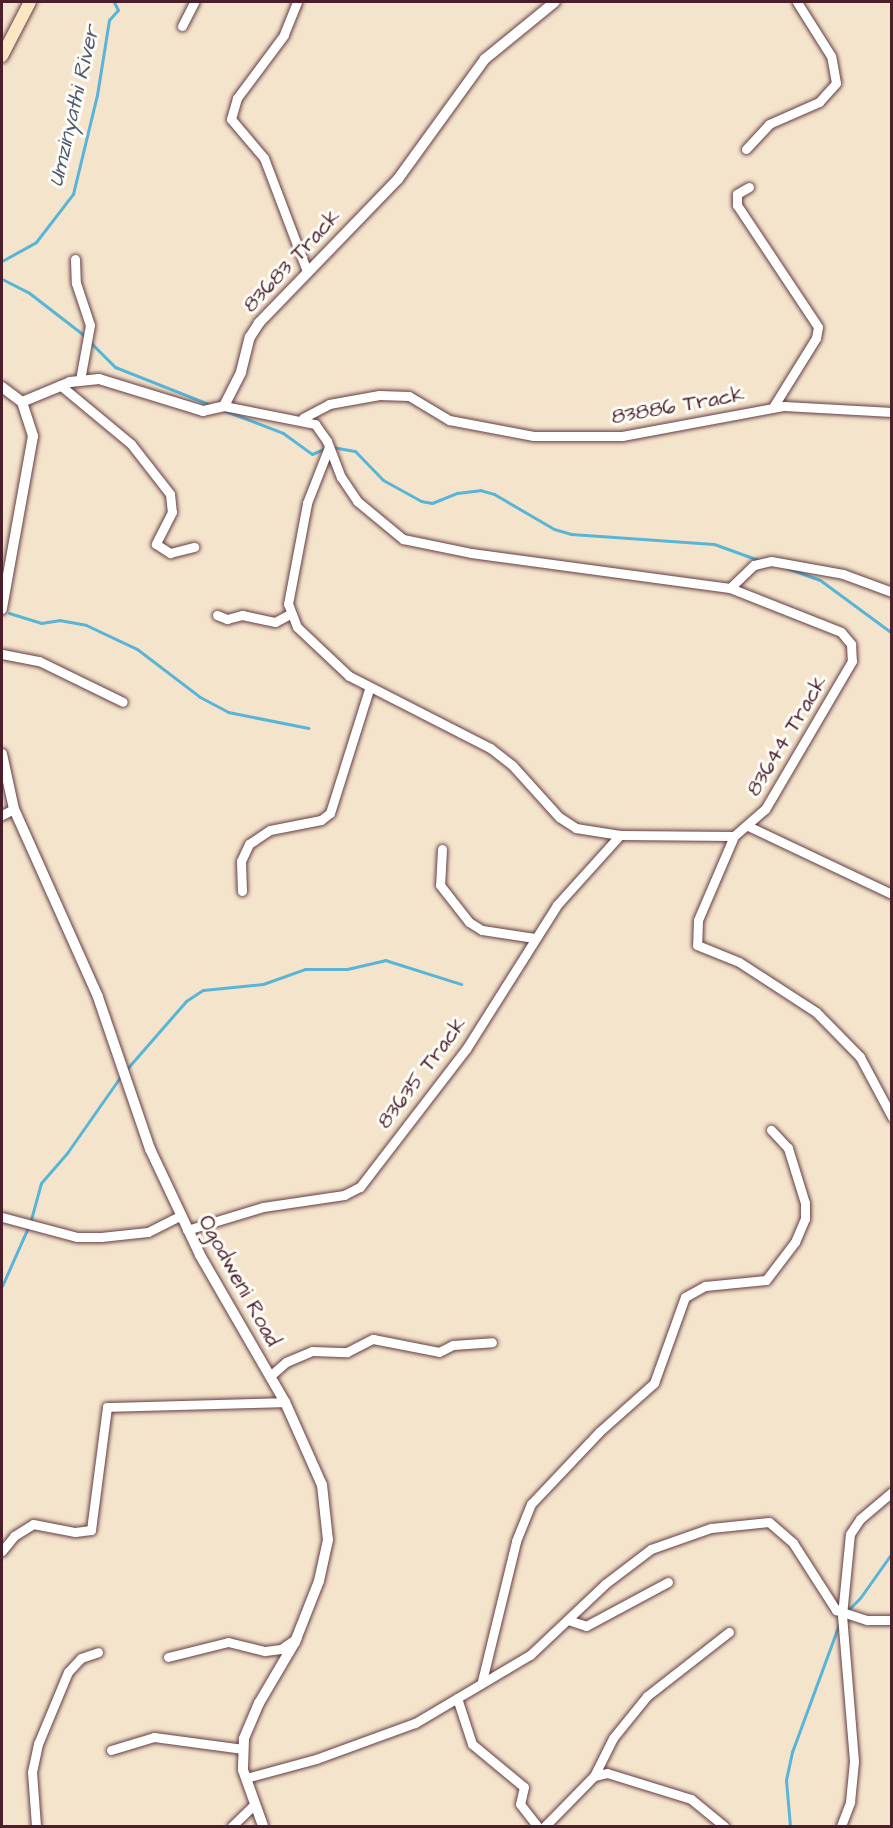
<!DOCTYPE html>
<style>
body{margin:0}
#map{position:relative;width:893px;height:1828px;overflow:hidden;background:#f5e4cc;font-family:"Architects Daughter",sans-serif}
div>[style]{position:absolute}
.stream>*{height:3px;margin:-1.5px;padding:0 1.5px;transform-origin:1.5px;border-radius:1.5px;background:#59b5d7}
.roads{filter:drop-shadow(0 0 2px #643d43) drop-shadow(0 0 2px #643d43)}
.minor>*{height:9px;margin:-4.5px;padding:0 4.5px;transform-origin:4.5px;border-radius:4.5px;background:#fff}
.tertiary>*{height:10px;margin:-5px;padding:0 5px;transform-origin:5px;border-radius:5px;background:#fff}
.secondary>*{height:12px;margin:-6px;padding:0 6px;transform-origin:6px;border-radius:6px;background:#fbe6c4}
span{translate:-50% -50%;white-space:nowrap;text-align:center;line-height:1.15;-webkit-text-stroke:6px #fdfcf7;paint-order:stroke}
.street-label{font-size:21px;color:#4a1f2b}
.water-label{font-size:22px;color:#505b70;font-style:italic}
.frame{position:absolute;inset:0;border:3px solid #4a1f2b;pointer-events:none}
</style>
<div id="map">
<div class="stream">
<i style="left:2px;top:261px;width:39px;rotate:-29deg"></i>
<i style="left:36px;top:242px;width:61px;rotate:-52.4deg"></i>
<i style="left:73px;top:194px;width:102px;rotate:-76.4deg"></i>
<i style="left:97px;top:95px;width:76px;rotate:-80.9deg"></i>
<i style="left:109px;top:20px;width:13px;rotate:-48deg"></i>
<i style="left:118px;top:10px;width:9px;rotate:-117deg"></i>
<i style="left:2px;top:279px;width:29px;rotate:27deg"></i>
<i style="left:28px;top:292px;width:72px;rotate:37.7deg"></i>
<i style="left:89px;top:341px;width:37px;rotate:45deg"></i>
<i style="left:115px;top:367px;width:103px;rotate:21.6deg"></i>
<i style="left:223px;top:410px;width:64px;rotate:21deg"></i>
<i style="left:283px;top:433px;width:36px;rotate:36deg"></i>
<i style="left:312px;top:454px;width:15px;rotate:-23deg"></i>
<i style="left:332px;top:447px;width:23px;rotate:10deg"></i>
<i style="left:355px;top:451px;width:40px;rotate:46deg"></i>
<i style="left:383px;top:480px;width:43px;rotate:28.9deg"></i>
<i style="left:421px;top:501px;width:11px;rotate:10deg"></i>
<i style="left:432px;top:503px;width:27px;rotate:-22deg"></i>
<i style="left:457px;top:493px;width:23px;rotate:-7deg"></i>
<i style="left:480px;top:490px;width:15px;rotate:16deg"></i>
<i style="left:494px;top:494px;width:69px;rotate:30.3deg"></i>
<i style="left:554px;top:529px;width:18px;rotate:16deg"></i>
<i style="left:571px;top:534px;width:143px;rotate:4deg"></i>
<i style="left:714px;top:544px;width:50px;rotate:19.9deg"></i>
<i style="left:787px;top:568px;width:35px;rotate:20deg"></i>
<i style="left:820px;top:580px;width:89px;rotate:36.4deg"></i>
<i style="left:9px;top:613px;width:34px;rotate:17deg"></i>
<i style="left:41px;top:623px;width:18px;rotate:-9deg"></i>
<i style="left:59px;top:620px;width:27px;rotate:10deg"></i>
<i style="left:86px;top:625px;width:56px;rotate:25.2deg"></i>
<i style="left:137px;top:649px;width:79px;rotate:37.3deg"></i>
<i style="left:200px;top:697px;width:32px;rotate:28deg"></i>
<i style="left:228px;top:712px;width:82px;rotate:11.3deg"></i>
<i style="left:125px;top:1071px;width:93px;rotate:-48.9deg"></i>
<i style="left:186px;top:1001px;width:20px;rotate:-33deg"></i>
<i style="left:203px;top:990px;width:60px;rotate:-5.7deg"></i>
<i style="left:263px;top:984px;width:45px;rotate:-19.7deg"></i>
<i style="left:305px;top:969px;width:42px"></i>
<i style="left:347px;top:969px;width:39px;rotate:-13deg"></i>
<i style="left:385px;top:960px;width:80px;rotate:17.5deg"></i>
<i style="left:2px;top:1286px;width:69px;rotate:-66deg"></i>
<i style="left:30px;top:1223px;width:41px;rotate:-74.6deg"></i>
<i style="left:41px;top:1183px;width:40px;rotate:-49deg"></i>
<i style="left:67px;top:1153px;width:94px;rotate:-55deg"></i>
<i style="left:847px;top:1611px;width:18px;rotate:-45deg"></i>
<i style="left:860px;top:1598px;width:55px;rotate:-54.6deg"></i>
<i style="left:790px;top:1826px;width:46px;rotate:-95deg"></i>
<i style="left:786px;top:1780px;width:29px;rotate:-78deg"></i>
<i style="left:792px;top:1752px;width:136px;rotate:-69.8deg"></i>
</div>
<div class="roads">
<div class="minor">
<i style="left:297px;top:2px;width:35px;rotate:112deg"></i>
<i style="left:284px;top:35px;width:79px;rotate:126.7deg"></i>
<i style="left:237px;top:98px;width:22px;rotate:106deg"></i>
<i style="left:231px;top:119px;width:51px;rotate:49.8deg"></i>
<i style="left:264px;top:158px;width:121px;rotate:69.2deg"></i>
<i style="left:182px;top:26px;width:27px;rotate:-63deg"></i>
<i style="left:746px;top:149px;width:34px;rotate:-47deg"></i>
<i style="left:769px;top:124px;width:55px;rotate:-23.7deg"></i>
<i style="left:819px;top:102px;width:25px;rotate:-48deg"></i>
<i style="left:836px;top:83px;width:27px;rotate:-100deg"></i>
<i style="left:831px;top:56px;width:64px;rotate:-122.2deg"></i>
<i style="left:749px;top:187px;width:14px;rotate:150deg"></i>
<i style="left:737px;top:194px;width:11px;rotate:90deg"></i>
<i style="left:737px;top:205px;width:146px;rotate:56.4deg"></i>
<i style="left:818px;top:327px;width:11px;rotate:100deg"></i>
<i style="left:816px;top:338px;width:81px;rotate:121.9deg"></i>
<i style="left:75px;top:259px;width:24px;rotate:88deg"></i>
<i style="left:76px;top:283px;width:44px;rotate:71.6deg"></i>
<i style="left:90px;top:325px;width:56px;rotate:100.3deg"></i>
<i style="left:60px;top:385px;width:92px;rotate:39.7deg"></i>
<i style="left:131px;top:444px;width:63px;rotate:52deg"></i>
<i style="left:170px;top:494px;width:18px;rotate:84deg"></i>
<i style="left:172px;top:512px;width:36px;rotate:117deg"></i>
<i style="left:156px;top:544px;width:17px;rotate:33deg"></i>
<i style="left:170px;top:553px;width:25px;rotate:-14deg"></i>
<i style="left:224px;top:406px;width:93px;rotate:11.2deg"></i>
<i style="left:315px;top:424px;width:21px;rotate:55deg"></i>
<i style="left:327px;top:441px;width:39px;rotate:69deg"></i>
<i style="left:341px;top:477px;width:29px;rotate:56deg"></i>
<i style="left:357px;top:501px;width:60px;rotate:39.6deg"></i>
<i style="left:403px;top:539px;width:69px;rotate:11.6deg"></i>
<i style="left:471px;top:553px;width:261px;rotate:7.7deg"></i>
<i style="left:730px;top:588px;width:119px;rotate:21.6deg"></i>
<i style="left:841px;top:632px;width:16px;rotate:50deg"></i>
<i style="left:851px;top:644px;width:17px;rotate:87deg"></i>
<i style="left:852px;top:661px;width:172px;rotate:120.4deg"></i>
<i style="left:765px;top:809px;width:41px;rotate:138.9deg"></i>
<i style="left:734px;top:836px;width:114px;rotate:-179.5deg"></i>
<i style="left:620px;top:835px;width:45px;rotate:-171deg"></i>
<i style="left:576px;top:828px;width:20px;rotate:-147deg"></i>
<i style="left:559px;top:817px;width:70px;rotate:-132.1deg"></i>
<i style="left:512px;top:765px;width:28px;rotate:-142deg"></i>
<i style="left:490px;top:748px;width:158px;rotate:-152.9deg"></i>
<i style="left:349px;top:676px;width:71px;rotate:-136.7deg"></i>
<i style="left:297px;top:627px;width:25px;rotate:-111deg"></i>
<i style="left:288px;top:604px;width:103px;rotate:-79.3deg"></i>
<i style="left:307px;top:503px;width:60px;rotate:-68.6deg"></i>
<i style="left:303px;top:418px;width:30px;rotate:-28deg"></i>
<i style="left:329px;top:404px;width:51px;rotate:-10.2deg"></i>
<i style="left:379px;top:395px;width:30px;rotate:2deg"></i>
<i style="left:409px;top:396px;width:47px;rotate:31deg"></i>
<i style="left:449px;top:420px;width:86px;rotate:10.7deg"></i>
<i style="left:534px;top:436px;width:88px"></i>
<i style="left:622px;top:436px;width:165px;rotate:-10.5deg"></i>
<i style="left:784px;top:406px;width:108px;rotate:3.2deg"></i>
<i style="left:730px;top:588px;width:33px;rotate:-44deg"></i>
<i style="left:754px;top:565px;width:17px;rotate:-13deg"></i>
<i style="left:771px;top:561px;width:73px;rotate:10.2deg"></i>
<i style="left:843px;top:574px;width:52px;rotate:20.2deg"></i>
<i style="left:217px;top:615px;width:11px;rotate:22deg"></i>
<i style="left:227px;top:619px;width:16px;rotate:-15deg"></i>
<i style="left:242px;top:615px;width:34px;rotate:12deg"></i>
<i style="left:275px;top:622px;width:17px;rotate:-28deg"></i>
<i style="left:2px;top:654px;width:38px;rotate:11deg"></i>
<i style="left:39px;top:661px;width:93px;rotate:26deg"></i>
<i style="left:2px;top:815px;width:13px;rotate:-27deg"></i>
<i style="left:748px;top:826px;width:159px;rotate:25.3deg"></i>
<i style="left:734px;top:836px;width:91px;rotate:113.2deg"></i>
<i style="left:698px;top:920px;width:25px;rotate:92deg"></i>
<i style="left:697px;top:945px;width:45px;rotate:22deg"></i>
<i style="left:739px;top:962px;width:92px;rotate:33deg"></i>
<i style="left:816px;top:1012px;width:63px;rotate:45.6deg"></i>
<i style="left:860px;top:1057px;width:68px;rotate:61.9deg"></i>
<i style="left:442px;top:849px;width:36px;rotate:93deg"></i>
<i style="left:440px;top:885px;width:47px;rotate:51.9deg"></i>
<i style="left:469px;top:922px;width:15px;rotate:32deg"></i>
<i style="left:482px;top:930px;width:53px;rotate:8.7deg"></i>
<i style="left:242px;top:891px;width:30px;rotate:-92deg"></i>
<i style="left:241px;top:861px;width:19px;rotate:-65deg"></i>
<i style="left:249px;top:844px;width:25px;rotate:-34deg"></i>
<i style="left:270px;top:830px;width:52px;rotate:-11.1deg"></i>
<i style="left:321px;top:820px;width:11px;rotate:-38deg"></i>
<i style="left:330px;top:813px;width:130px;rotate:-72.5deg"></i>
<i style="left:2px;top:1217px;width:78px;rotate:14.9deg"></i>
<i style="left:77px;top:1237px;width:24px"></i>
<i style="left:101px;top:1237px;width:47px;rotate:-6.1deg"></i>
<i style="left:148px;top:1232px;width:36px;rotate:-27deg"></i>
<i style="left:187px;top:1230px;width:79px;rotate:-16.8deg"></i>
<i style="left:263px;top:1207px;width:82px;rotate:-8.4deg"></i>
<i style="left:344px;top:1195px;width:18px;rotate:-27deg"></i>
<i style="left:360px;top:1187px;width:174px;rotate:-52.5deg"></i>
<i style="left:466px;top:1049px;width:170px;rotate:-57.7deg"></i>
<i style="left:557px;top:905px;width:94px;rotate:-48deg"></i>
<i style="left:270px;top:1376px;width:21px;rotate:-41deg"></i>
<i style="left:286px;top:1362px;width:28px;rotate:-23deg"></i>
<i style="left:312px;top:1351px;width:35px;rotate:2deg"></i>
<i style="left:347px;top:1352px;width:29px;rotate:-27deg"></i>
<i style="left:373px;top:1339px;width:67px;rotate:11.1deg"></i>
<i style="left:439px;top:1352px;width:16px;rotate:-27deg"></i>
<i style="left:453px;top:1345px;width:39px;rotate:-4deg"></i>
<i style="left:2px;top:1551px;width:19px;rotate:-51deg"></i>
<i style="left:14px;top:1536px;width:22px;rotate:-32deg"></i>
<i style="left:33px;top:1524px;width:43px;rotate:10.8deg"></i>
<i style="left:75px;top:1532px;width:16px;rotate:-7deg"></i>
<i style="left:91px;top:1530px;width:124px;rotate:-82.6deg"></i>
<i style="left:107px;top:1407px;width:178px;rotate:-1.6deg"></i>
<i style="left:568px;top:1620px;width:19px;rotate:18deg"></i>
<i style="left:586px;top:1626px;width:93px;rotate:-28.2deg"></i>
<i style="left:168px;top:1657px;width:62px;rotate:-14deg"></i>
<i style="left:228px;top:1642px;width:38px;rotate:14deg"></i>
<i style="left:265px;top:1651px;width:16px;rotate:-7deg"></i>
<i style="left:281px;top:1649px;width:19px;rotate:-35deg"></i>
<i style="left:482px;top:1681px;width:144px;rotate:-76.3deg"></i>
<i style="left:516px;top:1541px;width:40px;rotate:-68deg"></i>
<i style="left:531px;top:1504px;width:99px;rotate:-46.6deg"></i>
<i style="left:599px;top:1432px;width:74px;rotate:-41.7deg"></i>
<i style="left:654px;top:1383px;width:91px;rotate:-70.2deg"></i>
<i style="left:685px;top:1297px;width:23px;rotate:-29deg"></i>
<i style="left:705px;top:1286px;width:61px;rotate:-5.6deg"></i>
<i style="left:766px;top:1280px;width:48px;rotate:-52.7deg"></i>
<i style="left:795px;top:1242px;width:25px;rotate:-67deg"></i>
<i style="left:805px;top:1219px;width:16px;rotate:-90deg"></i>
<i style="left:805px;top:1203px;width:58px;rotate:-107.2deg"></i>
<i style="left:788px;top:1148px;width:25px;rotate:-133deg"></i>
<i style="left:457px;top:1698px;width:48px;rotate:71.9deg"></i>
<i style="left:472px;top:1744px;width:67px;rotate:39.6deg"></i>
<i style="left:524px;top:1787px;width:17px;rotate:103deg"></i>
<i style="left:520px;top:1804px;width:28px;rotate:52deg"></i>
<i style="left:111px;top:1750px;width:45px;rotate:-16.8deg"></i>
<i style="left:154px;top:1737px;width:90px;rotate:7.7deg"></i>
<i style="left:594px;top:1776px;width:42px;rotate:-63.4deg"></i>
<i style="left:613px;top:1738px;width:54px;rotate:-51deg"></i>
<i style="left:647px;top:1696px;width:104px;rotate:-38deg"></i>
<i style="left:246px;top:1778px;width:73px;rotate:-15.2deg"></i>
<i style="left:316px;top:1759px;width:105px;rotate:-20deg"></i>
<i style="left:415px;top:1723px;width:134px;rotate:-30.6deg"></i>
<i style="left:530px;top:1655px;width:103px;rotate:-43.4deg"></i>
<i style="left:605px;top:1584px;width:58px;rotate:-37.3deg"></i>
<i style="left:651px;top:1549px;width:64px;rotate:-19.3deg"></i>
<i style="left:711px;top:1528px;width:58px;rotate:-5.9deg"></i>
<i style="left:769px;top:1522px;width:32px;rotate:41deg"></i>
<i style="left:793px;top:1543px;width:80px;rotate:57.3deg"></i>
<i style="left:836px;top:1610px;width:33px;rotate:18deg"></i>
<i style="left:867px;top:1620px;width:25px"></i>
<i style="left:36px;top:1826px;width:54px;rotate:-94.2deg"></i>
<i style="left:32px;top:1772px;width:29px;rotate:-78deg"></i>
<i style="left:38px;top:1744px;width:78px;rotate:-67.4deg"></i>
<i style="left:68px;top:1672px;width:19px;rotate:-47deg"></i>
<i style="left:81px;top:1658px;width:18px;rotate:-19deg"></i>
<i style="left:232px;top:1826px;width:30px;rotate:-44deg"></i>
<i style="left:545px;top:1826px;width:70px;rotate:-45.6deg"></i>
<i style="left:594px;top:1776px;width:13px;rotate:-13deg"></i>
<i style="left:607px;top:1773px;width:88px;rotate:17.2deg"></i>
<i style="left:691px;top:1799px;width:43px;rotate:39.3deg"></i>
<i style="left:841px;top:1826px;width:26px;rotate:-69deg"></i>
<i style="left:850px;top:1802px;width:41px;rotate:-84.4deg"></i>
<i style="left:854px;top:1761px;width:146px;rotate:-94.7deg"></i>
<i style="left:842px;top:1615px;width:81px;rotate:-84.4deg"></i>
<i style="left:850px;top:1534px;width:18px;rotate:-56deg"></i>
<i style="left:860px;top:1519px;width:42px;rotate:-40.2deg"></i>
</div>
<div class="tertiary">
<i style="left:2px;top:387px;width:25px;rotate:37deg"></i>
<i style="left:22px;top:402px;width:36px;rotate:72deg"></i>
<i style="left:33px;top:436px;width:176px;rotate:100.2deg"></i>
<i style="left:22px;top:402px;width:52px;rotate:-22.6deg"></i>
<i style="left:70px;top:382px;width:29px;rotate:-6deg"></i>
<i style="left:99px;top:379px;width:109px;rotate:17.1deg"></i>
<i style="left:203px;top:411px;width:22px;rotate:-13deg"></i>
<i style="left:224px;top:406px;width:38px;rotate:-63deg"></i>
<i style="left:241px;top:372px;width:36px;rotate:-76deg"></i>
<i style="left:250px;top:337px;width:17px;rotate:-57deg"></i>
<i style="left:259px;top:323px;width:200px;rotate:-46deg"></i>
<i style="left:398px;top:179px;width:148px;rotate:-54.1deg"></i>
<i style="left:485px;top:59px;width:90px;rotate:-39.2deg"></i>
<i style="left:2px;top:754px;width:56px;rotate:77.7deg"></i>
<i style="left:14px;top:809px;width:206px;rotate:65.9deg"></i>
<i style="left:98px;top:997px;width:161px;rotate:71.1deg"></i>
<i style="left:150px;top:1149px;width:117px;rotate:64.7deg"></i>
<i style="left:200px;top:1255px;width:170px;rotate:60deg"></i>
<i style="left:285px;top:1402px;width:91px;rotate:66deg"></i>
<i style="left:322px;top:1485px;width:55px;rotate:83.8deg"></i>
<i style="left:328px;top:1540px;width:42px;rotate:102.4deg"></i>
<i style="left:319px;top:1581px;width:66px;rotate:111.5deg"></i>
<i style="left:295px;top:1642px;width:71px;rotate:120.5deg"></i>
<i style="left:259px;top:1703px;width:39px;rotate:113deg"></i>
<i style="left:244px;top:1739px;width:31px;rotate:92deg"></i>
<i style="left:243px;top:1770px;width:59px;rotate:70.3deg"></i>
</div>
<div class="secondary">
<i style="left:2px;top:56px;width:61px;rotate:-62.6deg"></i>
</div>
</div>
<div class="street-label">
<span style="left:292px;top:261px;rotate:-47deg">83683 Track</span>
<span style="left:678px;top:406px;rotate:-10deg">83886 Track</span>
<span style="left:787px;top:736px;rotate:-59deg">83644 Track</span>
<span style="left:422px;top:1073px;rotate:-53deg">83635 Track</span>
<span style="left:239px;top:1281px;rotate:61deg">Ogodweni Road</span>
</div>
<div class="water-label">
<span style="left:74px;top:106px;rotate:-77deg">Umzinyathi River</span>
</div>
<div class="frame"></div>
</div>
